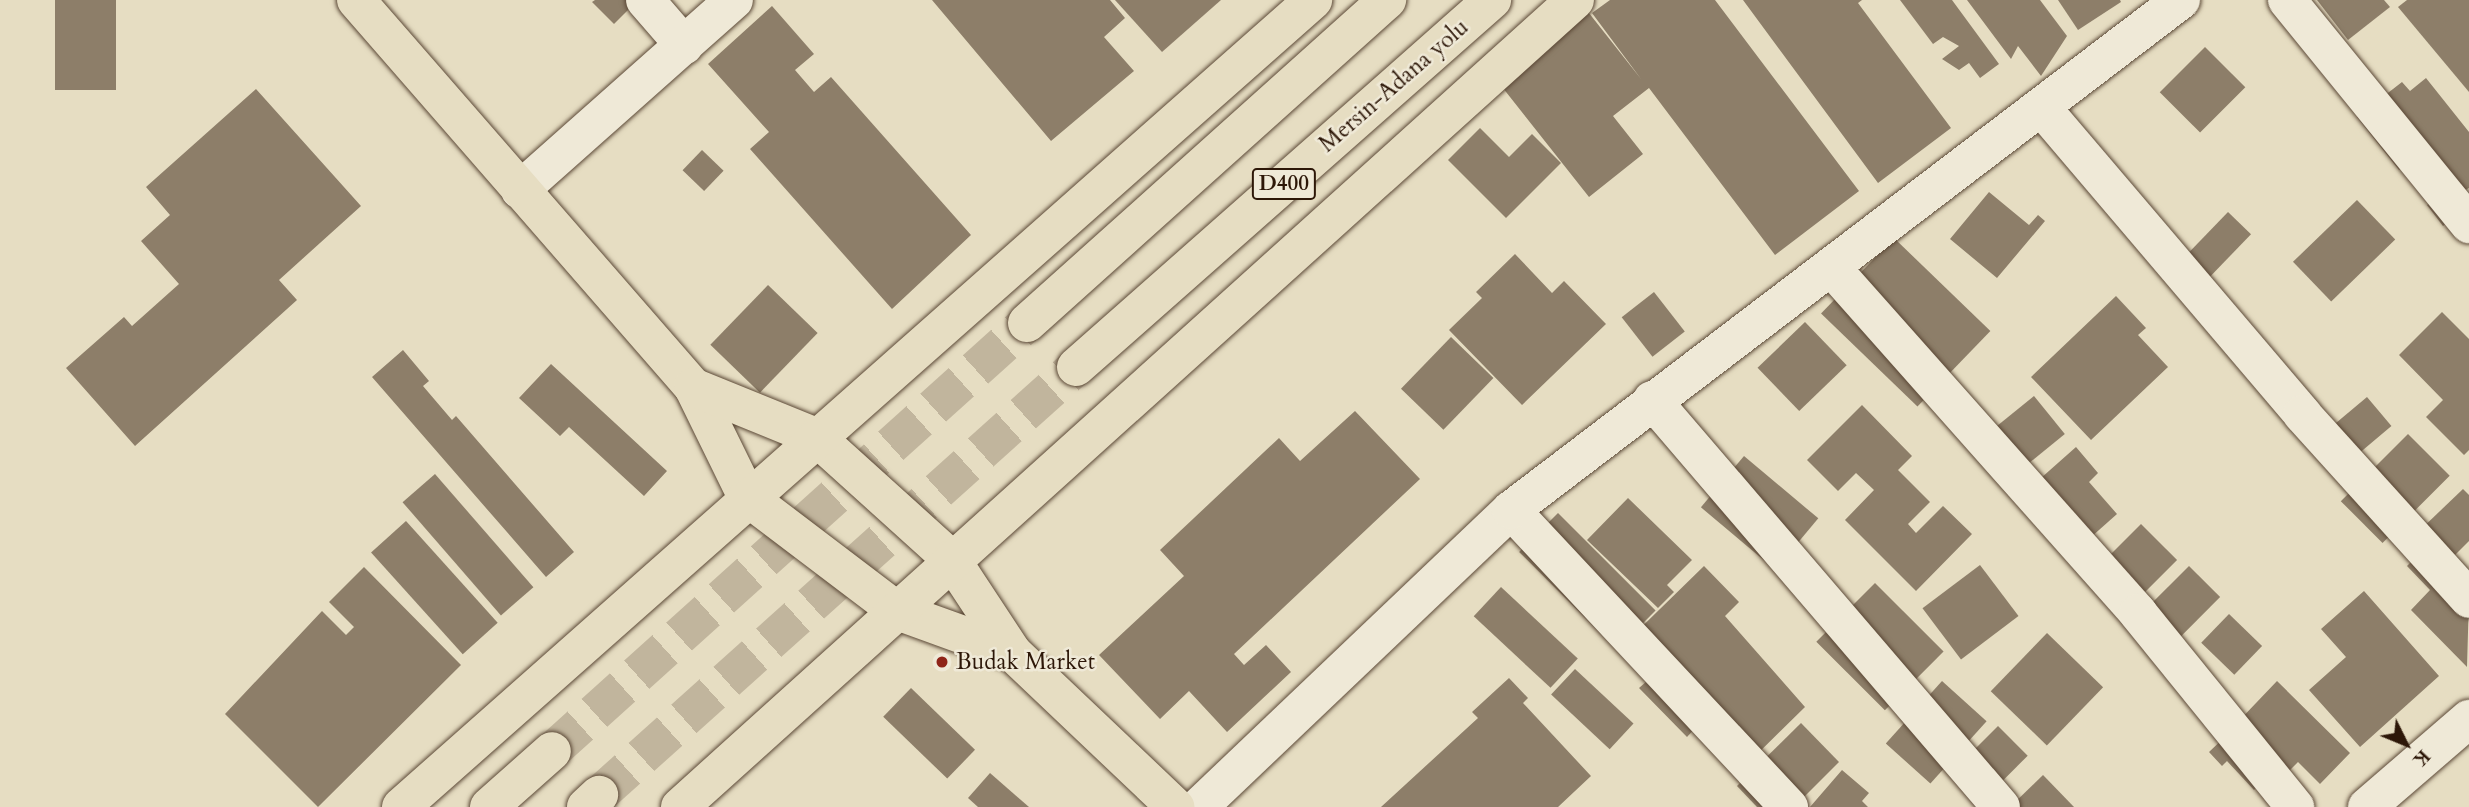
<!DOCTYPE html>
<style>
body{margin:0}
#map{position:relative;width:2469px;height:807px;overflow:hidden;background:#e6ddc2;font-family:Cardo,serif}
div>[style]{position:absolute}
.building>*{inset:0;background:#8d7e69;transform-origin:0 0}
.highway-tunnel>*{height:38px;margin-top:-19px;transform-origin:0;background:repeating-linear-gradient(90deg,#c1b59d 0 38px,transparent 0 57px)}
.roads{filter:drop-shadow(0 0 2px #5b4836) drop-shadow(0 0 2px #5b4836)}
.minor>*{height:38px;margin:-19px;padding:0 19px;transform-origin:19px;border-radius:19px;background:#efe9d7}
.major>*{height:38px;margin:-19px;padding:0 19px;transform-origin:19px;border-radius:19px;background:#e6ddc2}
.highway>*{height:38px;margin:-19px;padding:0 19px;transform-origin:19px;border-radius:19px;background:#e6ddc2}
.dots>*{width:19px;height:19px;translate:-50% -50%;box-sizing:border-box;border:4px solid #efe9d7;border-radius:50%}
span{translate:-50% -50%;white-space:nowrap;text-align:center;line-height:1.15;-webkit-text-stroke:5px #efe9d7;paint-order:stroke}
.shield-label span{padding:2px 5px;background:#efe9d7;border:2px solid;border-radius:5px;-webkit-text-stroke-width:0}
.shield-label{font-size:21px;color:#2d1708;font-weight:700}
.street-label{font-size:23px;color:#2d1708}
.poi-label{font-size:23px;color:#2d1708}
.left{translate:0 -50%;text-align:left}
.north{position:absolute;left:2371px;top:709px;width:70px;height:70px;-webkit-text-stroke:5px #efe9d7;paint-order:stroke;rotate:133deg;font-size:19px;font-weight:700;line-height:28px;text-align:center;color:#2d1708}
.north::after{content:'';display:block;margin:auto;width:24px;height:32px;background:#2d1708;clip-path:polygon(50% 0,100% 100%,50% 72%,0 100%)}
</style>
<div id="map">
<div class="building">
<i style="left:55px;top:0;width:61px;height:90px"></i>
<i style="clip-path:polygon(595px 0,638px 0,614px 24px,592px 2px)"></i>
<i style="clip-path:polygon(932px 0,1110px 0,1125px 18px,1104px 37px,1134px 71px,1051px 141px)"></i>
<i style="clip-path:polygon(1115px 0,1221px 0,1162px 52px)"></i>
<i style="clip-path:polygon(1610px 0,1715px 0,1859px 191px,1775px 255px,1649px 88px,1613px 116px,1643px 154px,1589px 197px,1495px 78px,1585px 8px,1641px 79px,1592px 13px)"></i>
<i style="clip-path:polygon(1743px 0,1862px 0,1858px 3px,1951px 128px,1878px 183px)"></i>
<i style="clip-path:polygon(1900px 0,1952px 0,1999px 64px,1980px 78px,1969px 63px,1959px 70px,1942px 59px,1959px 46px,1943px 37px,1933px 44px)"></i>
<i style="clip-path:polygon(1967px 0,2040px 0,2067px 36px,2041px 76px,2018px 46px,2011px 59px)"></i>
<i style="clip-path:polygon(2058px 0,2120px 0,2121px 2px,2078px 30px)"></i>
<i style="clip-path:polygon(2317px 0,2384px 0,2390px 7px,2348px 40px)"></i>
<i style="clip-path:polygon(2407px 0,2469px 0,2469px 92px,2398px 7px)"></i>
<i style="clip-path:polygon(772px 6px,814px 54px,795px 70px,814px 92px,831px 77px,971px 235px,892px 309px,750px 149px,769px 132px,708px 64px)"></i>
<i style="left:2205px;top:47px;width:57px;height:64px;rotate:45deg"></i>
<i style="clip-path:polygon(2426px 78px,2469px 132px,2469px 188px,2465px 190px,2469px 205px,2443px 226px,2427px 205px,2440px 196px,2411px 161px,2399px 170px,2357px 117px,2402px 82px,2410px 91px)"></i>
<i style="clip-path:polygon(256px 89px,361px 206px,279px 280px,297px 300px,135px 446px,66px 368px,124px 317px,132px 326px,179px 284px,141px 241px,170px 215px,146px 187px)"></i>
<i style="clip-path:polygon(1480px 128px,1509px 157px,1532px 134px,1561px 163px,1506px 218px,1448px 160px)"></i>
<i style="left:702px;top:150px;width:30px;height:28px;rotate:44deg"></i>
<i style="clip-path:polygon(1989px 192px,2029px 225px,2038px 215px,2045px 221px,1997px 278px,1950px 239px)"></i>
<i style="left:2357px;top:200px;width:55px;height:89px;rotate:46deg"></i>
<i style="left:2228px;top:212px;width:32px;height:91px;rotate:44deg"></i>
<i style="left:1894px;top:238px;width:134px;height:105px;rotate:44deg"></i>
<i style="clip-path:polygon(1515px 254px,1552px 293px,1564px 281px,1606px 324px,1522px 405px,1449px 330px,1482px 298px,1476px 292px)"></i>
<i style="left:768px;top:285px;width:69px;height:83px;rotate:44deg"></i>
<i style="left:1654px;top:292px;width:50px;height:41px;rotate:52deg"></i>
<i style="clip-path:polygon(2116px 296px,2146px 328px,2138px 335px,2168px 367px,2091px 440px,2031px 377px)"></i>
<i style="clip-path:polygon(2442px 312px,2469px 339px,2469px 450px,2464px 455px,2426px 417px,2443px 400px,2399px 355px)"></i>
<i style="left:1805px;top:322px;width:60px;height:66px;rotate:46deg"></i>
<i style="left:1451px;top:337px;width:59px;height:72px;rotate:44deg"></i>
<i style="clip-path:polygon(403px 350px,429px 381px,423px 386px,452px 420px,456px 416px,574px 552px,546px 577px,372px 377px)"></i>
<i style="clip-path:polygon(551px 364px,667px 471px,644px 496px,569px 427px,560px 436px,519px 398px)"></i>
<i style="left:2034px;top:396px;width:49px;height:77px;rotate:51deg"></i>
<i style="left:2367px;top:397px;width:38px;height:67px;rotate:50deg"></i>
<i style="clip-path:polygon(1862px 405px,1912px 456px,1898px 470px,1930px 502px,1908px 524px,1916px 533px,1943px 506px,1972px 534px,1916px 591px,1845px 520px,1874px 490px,1856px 473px,1838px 491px,1807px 460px)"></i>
<i style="clip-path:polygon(1355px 411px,1420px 479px,1234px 654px,1244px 665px,1266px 645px,1291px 672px,1227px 732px,1189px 691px,1160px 719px,1099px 655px,1184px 576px,1160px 550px,1279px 438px,1300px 461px)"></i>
<i style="left:2408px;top:434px;width:59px;height:95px;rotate:45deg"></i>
<i style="clip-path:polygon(2076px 447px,2098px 473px,2089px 482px,2117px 514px,2072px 554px,2032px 486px)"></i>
<i style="left:1744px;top:456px;width:97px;height:67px;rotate:40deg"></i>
<i style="left:435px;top:474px;width:150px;height:43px;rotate:49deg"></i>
<i style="clip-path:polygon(2463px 489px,2469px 495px,2469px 541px,2446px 564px,2417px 533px)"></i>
<i style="clip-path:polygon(1628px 498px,1692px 560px,1667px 585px,1674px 592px,1658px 608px,1587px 540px)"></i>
<i style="left:1558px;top:513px;width:138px;height:55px;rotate:45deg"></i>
<i style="left:406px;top:521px;width:137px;height:47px;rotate:48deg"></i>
<i style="left:2141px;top:524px;width:51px;height:77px;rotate:45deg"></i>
<i style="clip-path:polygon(2423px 550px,2469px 597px,2467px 667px,2411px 610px,2430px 590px,2407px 566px)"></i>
<i style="left:1980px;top:565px;width:64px;height:72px;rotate:53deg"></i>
<i style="clip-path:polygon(1704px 566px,1739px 602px,1725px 616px,1805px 707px,1741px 770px,1698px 725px,1687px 737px,1639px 688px,1647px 681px,1617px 651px)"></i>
<i style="left:2189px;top:566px;width:44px;height:57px;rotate:45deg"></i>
<i style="clip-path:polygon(364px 567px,461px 665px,318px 807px,225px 714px,322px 611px,346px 635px,354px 627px,329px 602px)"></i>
<i style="left:1875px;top:583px;width:97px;height:83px;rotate:45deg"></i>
<i style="left:1501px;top:587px;width:105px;height:40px;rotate:43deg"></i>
<i style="clip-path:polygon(2364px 591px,2439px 676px,2360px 747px,2309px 690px,2346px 657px,2321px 629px)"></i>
<i style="left:2229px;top:614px;width:46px;height:40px;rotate:44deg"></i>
<i style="left:2047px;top:633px;width:78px;height:81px;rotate:44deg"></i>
<i style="left:1575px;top:669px;width:80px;height:35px;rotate:43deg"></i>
<i style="clip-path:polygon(1509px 678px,1528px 698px,1523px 703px,1591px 776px,1558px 807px,1381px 807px,1478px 718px,1472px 712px)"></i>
<i style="left:1942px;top:681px;width:60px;height:84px;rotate:42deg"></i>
<i style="clip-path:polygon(2277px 681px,2350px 753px,2320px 784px,2298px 762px,2286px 774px,2235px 725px)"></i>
<i style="left:911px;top:688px;width:89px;height:40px;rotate:44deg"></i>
<i style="clip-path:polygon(1801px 723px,1839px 762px,1794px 807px,1757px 807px,1737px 786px)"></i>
<i style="left:1998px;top:726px;width:42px;height:35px;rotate:45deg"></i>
<i style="clip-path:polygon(2230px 732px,2270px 774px,2254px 790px,2227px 761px,2222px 766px,2209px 752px)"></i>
<i style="clip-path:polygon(1842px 770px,1869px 793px,1862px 801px,1868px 807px,1810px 807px)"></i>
<i style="clip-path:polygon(990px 773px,1029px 807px,978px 807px,968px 798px)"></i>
<i style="clip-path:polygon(2043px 775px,2074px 807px,2010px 807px)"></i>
</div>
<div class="highway-tunnel">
<i style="left:552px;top:751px;width:639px;rotate:-42.02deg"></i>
<i style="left:599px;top:795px;width:641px;rotate:-41.9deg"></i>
</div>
<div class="roads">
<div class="minor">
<i style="left:645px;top:0;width:60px;rotate:49.1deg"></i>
<i style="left:2287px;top:0;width:289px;rotate:50.9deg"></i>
<i style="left:2042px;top:108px;width:402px;rotate:49.6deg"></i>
<i style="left:2302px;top:414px;width:249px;rotate:47.9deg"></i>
<i style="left:520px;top:190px;width:286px;rotate:-41.6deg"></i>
<i style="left:1831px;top:267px;width:463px;rotate:48.4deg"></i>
<i style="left:2138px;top:613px;width:250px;rotate:51deg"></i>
<i style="left:1652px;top:400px;width:536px;rotate:49.39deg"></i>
<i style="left:1511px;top:510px;width:407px;rotate:46.9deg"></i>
<i style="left:1199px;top:807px;width:431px;rotate:-43.6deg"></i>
<i style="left:1511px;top:510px;width:842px;rotate:-37.28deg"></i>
<i style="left:2367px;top:807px;width:135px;rotate:-40.8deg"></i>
</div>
<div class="major">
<i style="left:356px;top:0;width:513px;rotate:48.95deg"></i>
<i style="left:693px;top:387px;width:123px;rotate:63.9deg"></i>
<i style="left:747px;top:497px;width:188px;rotate:37.2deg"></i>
<i style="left:897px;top:611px;width:123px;rotate:19.9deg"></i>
<i style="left:693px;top:387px;width:133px;rotate:22.1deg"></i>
<i style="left:816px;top:437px;width:182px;rotate:42.1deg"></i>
<i style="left:951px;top:559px;width:113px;rotate:56.6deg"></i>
<i style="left:1013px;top:653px;width:224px;rotate:43.5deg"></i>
<i style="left:401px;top:807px;width:1218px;rotate:-41.5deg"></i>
<i style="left:680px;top:807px;width:1205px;rotate:-42.04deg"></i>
</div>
<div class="highway">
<i style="left:1027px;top:323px;width:484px;rotate:-41.9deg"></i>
<i style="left:1076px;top:367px;width:555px;rotate:-41.42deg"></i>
<i style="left:489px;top:807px;width:84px;rotate:-41.6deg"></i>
<i style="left:586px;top:807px;width:18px;rotate:-43deg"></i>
</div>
</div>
<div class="dots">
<i style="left:942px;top:662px;background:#8f2418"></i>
</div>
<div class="shield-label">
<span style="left:1284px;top:184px">D400</span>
</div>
<div class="street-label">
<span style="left:1394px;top:86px;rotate:-41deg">Mersin-Adana yolu</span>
</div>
<div class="poi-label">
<span class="left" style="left:956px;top:662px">Budak Market</span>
</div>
<div class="north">K</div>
</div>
